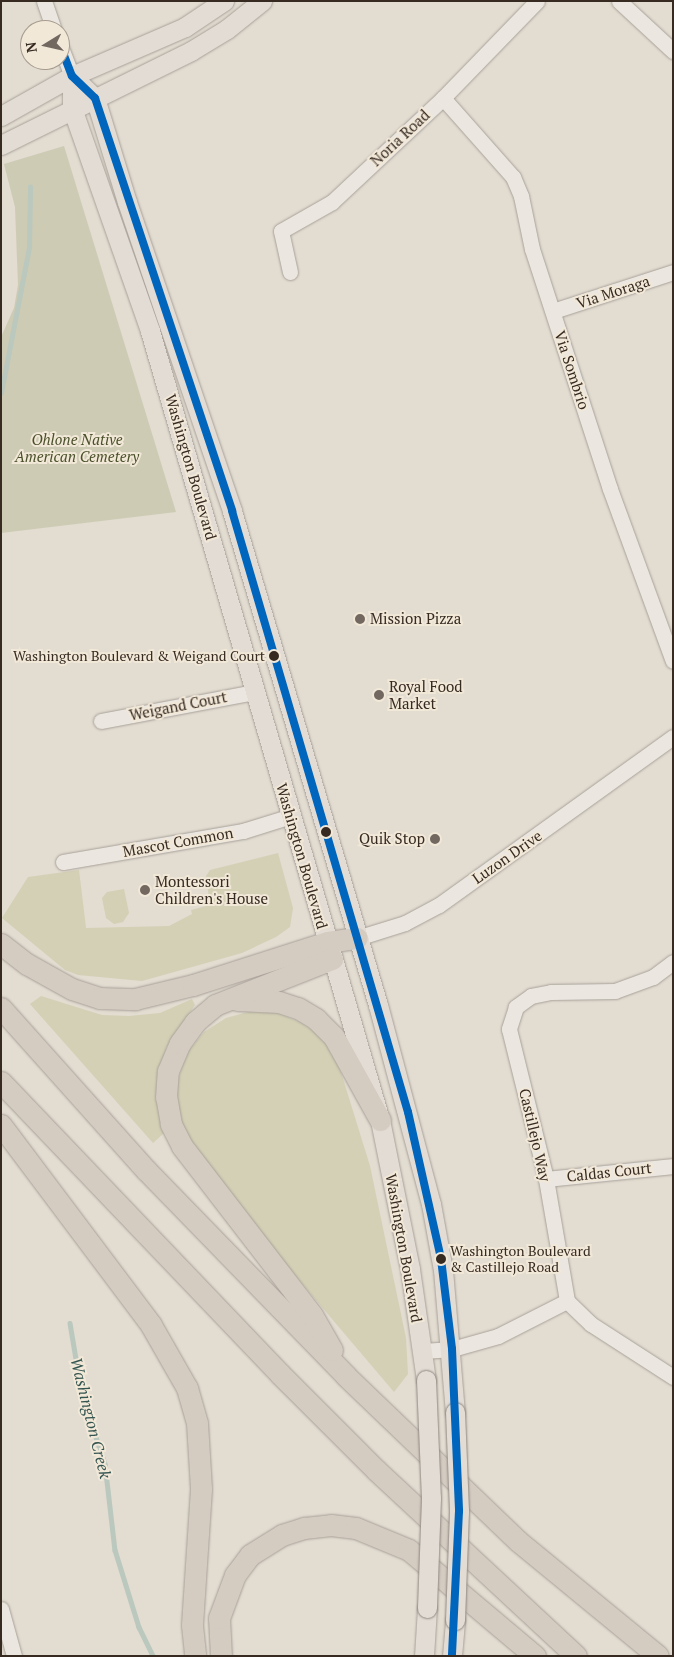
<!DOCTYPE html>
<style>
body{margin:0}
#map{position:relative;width:674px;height:1657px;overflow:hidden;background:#e2dcd1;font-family:"PT Serif",serif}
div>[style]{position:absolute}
.green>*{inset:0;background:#d3d0b5}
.cemetery>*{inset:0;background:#cdcbb4}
.stream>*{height:4.5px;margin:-2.25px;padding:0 2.25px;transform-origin:2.25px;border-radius:2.25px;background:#bac8be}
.roads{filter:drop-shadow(0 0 1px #a8a199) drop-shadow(0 0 1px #a8a199)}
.minor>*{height:15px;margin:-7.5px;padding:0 7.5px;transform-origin:7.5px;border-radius:7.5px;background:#ebe7e0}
.major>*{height:19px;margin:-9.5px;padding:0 9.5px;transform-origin:9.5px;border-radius:9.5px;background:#e2dcd4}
.highway>*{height:21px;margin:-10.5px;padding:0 10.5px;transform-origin:10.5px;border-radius:10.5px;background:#d4cbc1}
.bridges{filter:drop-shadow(0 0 1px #8e8780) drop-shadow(0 0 1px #8e8780)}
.major-bridge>*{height:19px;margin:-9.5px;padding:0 9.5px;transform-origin:9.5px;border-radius:9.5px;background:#e2dcd4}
.bus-1>*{height:8px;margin:-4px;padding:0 4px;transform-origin:4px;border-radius:4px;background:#0065bd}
.dots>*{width:14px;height:14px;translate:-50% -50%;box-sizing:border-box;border:2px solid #f2e8d8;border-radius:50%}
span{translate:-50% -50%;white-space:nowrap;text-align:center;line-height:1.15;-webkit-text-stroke:4px #f2e8d8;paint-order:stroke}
.bus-label{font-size:14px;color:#362a21}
.right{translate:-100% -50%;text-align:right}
.left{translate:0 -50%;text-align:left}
.street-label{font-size:15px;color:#362a21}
.park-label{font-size:15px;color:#4a502a;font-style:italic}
.poi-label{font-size:15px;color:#362a21}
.water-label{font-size:16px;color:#33544f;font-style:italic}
.frame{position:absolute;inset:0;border:2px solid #362a21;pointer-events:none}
.north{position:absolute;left:20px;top:20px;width:50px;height:50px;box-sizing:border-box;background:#f2e8d8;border:1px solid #a79c8f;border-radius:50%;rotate:261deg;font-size:14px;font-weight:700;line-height:20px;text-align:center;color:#362a21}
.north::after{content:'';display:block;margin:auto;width:18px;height:22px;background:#72685f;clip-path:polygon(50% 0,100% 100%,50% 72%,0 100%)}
</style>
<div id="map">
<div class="green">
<i style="clip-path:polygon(278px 853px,293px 908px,290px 927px,276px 937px,242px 953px,142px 981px,78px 975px,65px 970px,2px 918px,28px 877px,79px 870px,86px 928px,169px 926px,192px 914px,191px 910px,210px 905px,206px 876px,210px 870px)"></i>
<i style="clip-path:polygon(124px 889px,129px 913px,123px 922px,114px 924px,106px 918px,102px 898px,107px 892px)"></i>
<i style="clip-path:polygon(41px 996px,102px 1015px,129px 1016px,160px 1013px,192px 999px,195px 1005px,166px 1048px,165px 1132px,153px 1143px,30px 1004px)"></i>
<i style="clip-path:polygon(252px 1011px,275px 1012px,300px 1022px,321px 1036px,336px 1056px,370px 1166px,406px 1338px,408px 1374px,394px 1392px,214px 1180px,177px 1119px,174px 1093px,186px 1054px,204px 1032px,226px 1018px)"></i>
</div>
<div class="cemetery">
<i style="clip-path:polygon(64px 146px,176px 512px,1px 533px,1px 337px,14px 308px,18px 285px,15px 207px,4px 164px)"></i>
</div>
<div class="stream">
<i style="left:1px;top:393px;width:149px;rotate:-79.1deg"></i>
<i style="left:29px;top:247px;width:60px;rotate:-89deg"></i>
<i style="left:70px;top:1323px;width:73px;rotate:80.5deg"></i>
<i style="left:82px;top:1395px;width:73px;rotate:71.6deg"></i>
<i style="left:105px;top:1464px;width:87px;rotate:83.4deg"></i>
<i style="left:115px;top:1550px;width:81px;rotate:72.7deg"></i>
<i style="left:139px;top:1627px;width:32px;rotate:64deg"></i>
</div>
<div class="roads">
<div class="minor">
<i style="left:44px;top:1px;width:31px;rotate:71deg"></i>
<i style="left:619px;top:1px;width:74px;rotate:42.8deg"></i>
<i style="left:60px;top:45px;width:33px;rotate:69deg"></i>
<i style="left:443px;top:98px;width:106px;rotate:48.5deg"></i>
<i style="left:513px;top:177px;width:21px;rotate:67deg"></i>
<i style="left:521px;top:196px;width:54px;rotate:78.3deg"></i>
<i style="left:532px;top:249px;width:252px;rotate:72deg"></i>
<i style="left:610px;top:489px;width:183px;rotate:69.9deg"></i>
<i style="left:290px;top:272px;width:42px;rotate:-102.4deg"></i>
<i style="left:281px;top:231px;width:59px;rotate:-29.6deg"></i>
<i style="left:332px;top:202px;width:152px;rotate:-43.1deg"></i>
<i style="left:443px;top:98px;width:135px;rotate:-45.9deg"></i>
<i style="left:553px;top:311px;width:126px;rotate:-18deg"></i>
<i style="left:101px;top:721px;width:156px;rotate:-10.7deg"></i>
<i style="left:63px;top:862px;width:183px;rotate:-9.8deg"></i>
<i style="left:243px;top:831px;width:50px;rotate:-17.4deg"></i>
<i style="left:357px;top:938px;width:50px;rotate:-17.4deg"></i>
<i style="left:405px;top:923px;width:38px;rotate:-28deg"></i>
<i style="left:439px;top:905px;width:288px;rotate:-35.7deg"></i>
<i style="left:673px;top:962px;width:25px;rotate:143deg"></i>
<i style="left:653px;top:977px;width:40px;rotate:159.8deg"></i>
<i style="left:615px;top:991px;width:64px;rotate:179.1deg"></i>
<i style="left:551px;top:992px;width:20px;rotate:169deg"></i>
<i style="left:531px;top:996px;width:19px;rotate:144deg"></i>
<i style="left:516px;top:1007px;width:23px;rotate:108deg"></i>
<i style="left:509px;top:1029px;width:154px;rotate:76.1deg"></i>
<i style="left:546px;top:1179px;width:124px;rotate:80.2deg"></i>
<i style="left:567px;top:1301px;width:33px;rotate:44deg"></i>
<i style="left:591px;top:1324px;width:98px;rotate:32.9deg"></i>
<i style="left:546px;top:1179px;width:128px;rotate:-5.8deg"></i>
<i style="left:423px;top:1351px;width:29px;rotate:-4deg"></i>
<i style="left:452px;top:1349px;width:48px;rotate:-15.8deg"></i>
<i style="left:498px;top:1336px;width:77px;rotate:-26.9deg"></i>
<i style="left:1px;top:1609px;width:49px;rotate:74.5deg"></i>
</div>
<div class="major">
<i style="left:72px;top:76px;width:32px;rotate:44deg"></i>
<i style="left:95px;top:98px;width:109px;rotate:72.9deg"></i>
<i style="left:127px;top:202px;width:326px;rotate:71.2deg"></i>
<i style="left:232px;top:511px;width:515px;rotate:73.54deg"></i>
<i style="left:378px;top:1005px;width:206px;rotate:75.1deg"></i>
<i style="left:431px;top:1204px;width:67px;rotate:79.7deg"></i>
<i style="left:443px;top:1270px;width:143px;rotate:85.2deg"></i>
<i style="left:72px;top:76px;width:32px;rotate:90deg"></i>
<i style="left:72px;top:108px;width:236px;rotate:70.7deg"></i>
<i style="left:150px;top:331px;width:822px;rotate:73.75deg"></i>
<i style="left:380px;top:1120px;width:152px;rotate:78.6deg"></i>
<i style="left:410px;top:1269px;width:112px;rotate:81.8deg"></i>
<i style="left:1px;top:116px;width:81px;rotate:-29.4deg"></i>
<i style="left:72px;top:76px;width:123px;rotate:-23.4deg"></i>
<i style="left:185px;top:27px;width:47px;rotate:-33.7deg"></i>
<i style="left:1px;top:145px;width:212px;rotate:-26.3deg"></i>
<i style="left:191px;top:51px;width:42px;rotate:-31.4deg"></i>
<i style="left:227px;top:29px;width:45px;rotate:-38.7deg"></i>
<i style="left:424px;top:1656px;width:48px;rotate:-86.4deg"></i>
<i style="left:452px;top:1656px;width:36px;rotate:-85deg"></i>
</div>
<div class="highway">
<i style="left:1px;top:944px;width:33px;rotate:38deg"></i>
<i style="left:27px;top:964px;width:51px;rotate:29.1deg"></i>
<i style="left:72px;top:989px;width:29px;rotate:18deg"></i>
<i style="left:100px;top:998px;width:35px;rotate:2deg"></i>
<i style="left:135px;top:999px;width:60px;rotate:-13.6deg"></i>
<i style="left:193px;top:985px;width:142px;rotate:-17.7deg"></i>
<i style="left:328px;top:942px;width:29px;rotate:-8deg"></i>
<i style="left:237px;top:1000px;width:42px;rotate:2.7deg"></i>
<i style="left:279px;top:1002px;width:20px;rotate:18deg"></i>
<i style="left:298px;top:1008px;width:21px;rotate:31deg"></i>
<i style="left:316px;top:1019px;width:25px;rotate:45deg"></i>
<i style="left:334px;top:1037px;width:95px;rotate:61deg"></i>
<i style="left:1px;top:1008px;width:217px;rotate:48.2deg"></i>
<i style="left:146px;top:1170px;width:287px;rotate:45.8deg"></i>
<i style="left:346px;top:1376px;width:238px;rotate:43.8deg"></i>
<i style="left:518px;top:1541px;width:181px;rotate:39.4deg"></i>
<i style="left:1px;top:1082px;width:404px;rotate:46.3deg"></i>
<i style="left:280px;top:1374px;width:136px;rotate:45deg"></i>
<i style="left:376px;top:1470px;width:273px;rotate:42.9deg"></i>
<i style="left:1px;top:1125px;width:250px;rotate:53.1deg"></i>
<i style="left:151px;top:1325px;width:73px;rotate:60.3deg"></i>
<i style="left:187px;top:1388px;width:36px;rotate:74deg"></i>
<i style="left:197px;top:1423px;width:66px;rotate:86.5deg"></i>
<i style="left:201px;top:1489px;width:136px;rotate:93.8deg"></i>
<i style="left:192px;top:1625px;width:31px;rotate:84deg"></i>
<i style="left:332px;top:1350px;width:40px;rotate:-119.7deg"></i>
<i style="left:312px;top:1315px;width:213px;rotate:-127.6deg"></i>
<i style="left:182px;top:1146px;width:25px;rotate:-117deg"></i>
<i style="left:171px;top:1124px;width:27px;rotate:-100deg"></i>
<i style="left:166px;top:1097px;width:26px;rotate:-86deg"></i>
<i style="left:168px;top:1071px;width:30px;rotate:-67deg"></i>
<i style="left:180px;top:1043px;width:26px;rotate:-54deg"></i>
<i style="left:195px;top:1022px;width:26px;rotate:-40deg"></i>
<i style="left:215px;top:1005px;width:126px;rotate:-21.5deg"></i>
<i style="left:221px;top:1656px;width:38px;rotate:-93deg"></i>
<i style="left:219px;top:1618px;width:46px;rotate:-69.6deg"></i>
<i style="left:235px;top:1575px;width:25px;rotate:-53deg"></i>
<i style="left:250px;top:1555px;width:38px;rotate:-32deg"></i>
<i style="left:282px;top:1535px;width:23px;rotate:-18deg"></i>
<i style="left:304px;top:1528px;width:27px;rotate:-6deg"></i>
<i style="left:331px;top:1525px;width:25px;rotate:7deg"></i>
<i style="left:356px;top:1528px;width:57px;rotate:22.5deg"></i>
<i style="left:409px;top:1550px;width:165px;rotate:40.1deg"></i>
</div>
</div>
<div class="bridges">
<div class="major-bridge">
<i style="left:426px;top:1380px;width:118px;rotate:87.6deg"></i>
<i style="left:431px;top:1498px;width:110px;rotate:92.1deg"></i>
<i style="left:455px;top:1620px;width:109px;rotate:-87.9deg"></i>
<i style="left:459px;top:1511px;width:99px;rotate:-92.3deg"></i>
</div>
</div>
<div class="bus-1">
<i style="left:60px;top:45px;width:33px;rotate:69deg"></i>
<i style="left:72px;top:76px;width:32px;rotate:44deg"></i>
<i style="left:95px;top:98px;width:435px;rotate:71.6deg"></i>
<i style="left:232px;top:511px;width:626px;rotate:73.68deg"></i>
<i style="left:408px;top:1112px;width:151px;rotate:77.3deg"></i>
<i style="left:441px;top:1259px;width:91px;rotate:83deg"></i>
<i style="left:452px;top:1349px;width:162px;rotate:87.5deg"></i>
<i style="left:459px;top:1511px;width:145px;rotate:92.8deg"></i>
</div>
<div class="dots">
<i style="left:360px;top:619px;background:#72685f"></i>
<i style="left:274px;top:656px;background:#362a21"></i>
<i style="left:379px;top:695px;background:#72685f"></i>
<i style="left:326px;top:832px;background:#362a21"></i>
<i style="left:435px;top:839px;background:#72685f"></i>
<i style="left:145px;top:890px;background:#72685f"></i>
<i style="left:441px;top:1259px;background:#362a21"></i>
</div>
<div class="bus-label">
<span class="right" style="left:265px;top:656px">Washington Boulevard &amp; Weigand Court</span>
<span class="left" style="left:450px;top:1259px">Washington Boulevard<br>&amp; Castillejo Road</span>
</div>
<div class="street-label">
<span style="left:400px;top:138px;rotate:-43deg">Noria Road</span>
<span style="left:613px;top:292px;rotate:-18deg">Via Moraga</span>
<span style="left:572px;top:370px;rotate:72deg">Via Sombrio</span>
<span style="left:191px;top:467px;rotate:74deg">Washington Boulevard</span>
<span style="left:178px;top:706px;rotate:-11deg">Weigand Court</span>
<span style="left:178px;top:842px;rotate:-10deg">Mascot Common</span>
<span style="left:302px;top:856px;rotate:74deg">Washington Boulevard</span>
<span style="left:507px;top:857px;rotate:-35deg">Luzon Drive</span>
<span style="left:535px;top:1135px;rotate:77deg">Castillejo Way</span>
<span style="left:609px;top:1172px;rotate:-6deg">Caldas Court</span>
<span style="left:404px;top:1248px;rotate:80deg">Washington Boulevard</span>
</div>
<div class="park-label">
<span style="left:77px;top:448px">Ohlone Native<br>American Cemetery</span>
</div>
<div class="poi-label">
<span class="left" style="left:370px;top:619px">Mission Pizza</span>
<span class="left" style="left:389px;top:695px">Royal Food<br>Market</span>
<span class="right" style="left:425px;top:839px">Quik Stop</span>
<span class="left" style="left:155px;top:890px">Montessori<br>Children's House</span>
</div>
<div class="water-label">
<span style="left:91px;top:1418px;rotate:76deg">Washington Creek</span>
</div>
<div class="frame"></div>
<div class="north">N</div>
</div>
